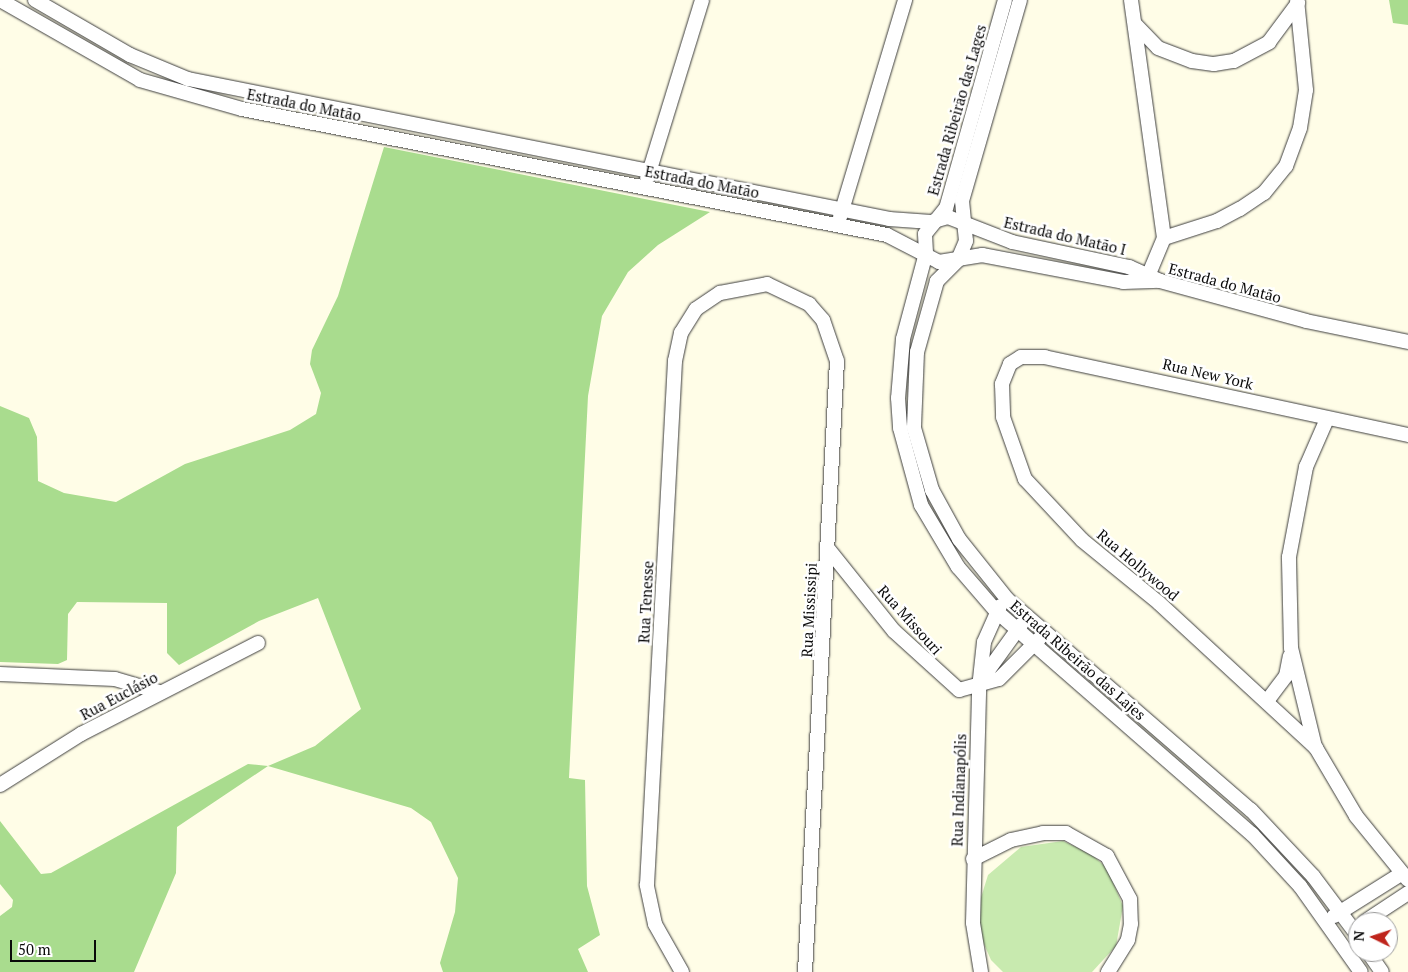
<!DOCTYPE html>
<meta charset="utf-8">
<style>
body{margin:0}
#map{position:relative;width:1408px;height:972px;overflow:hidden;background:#fffde7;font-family:"PT Serif",serif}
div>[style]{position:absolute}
.green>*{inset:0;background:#c8eaaf}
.forest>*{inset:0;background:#a9dc8e}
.roads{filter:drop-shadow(0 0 1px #3d3d3d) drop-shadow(0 0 1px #3d3d3d)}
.minor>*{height:14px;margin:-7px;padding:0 7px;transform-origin:7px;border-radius:7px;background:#fff}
span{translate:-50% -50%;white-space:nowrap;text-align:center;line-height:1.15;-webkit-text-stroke:5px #fff;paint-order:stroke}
.street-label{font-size:15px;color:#0a0a0a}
.north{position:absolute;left:1348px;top:912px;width:50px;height:50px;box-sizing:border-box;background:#fff;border:1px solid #9d9d9d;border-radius:50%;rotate:274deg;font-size:14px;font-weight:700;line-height:20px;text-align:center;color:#0a0a0a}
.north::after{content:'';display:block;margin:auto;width:18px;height:22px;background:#bf251c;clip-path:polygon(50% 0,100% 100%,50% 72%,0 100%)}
.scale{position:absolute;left:10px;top:940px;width:86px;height:22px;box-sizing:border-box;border:2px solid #0a0a0a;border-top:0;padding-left:6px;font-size:15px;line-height:18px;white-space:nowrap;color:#0a0a0a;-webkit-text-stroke:4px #fff;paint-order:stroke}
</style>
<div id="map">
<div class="green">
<i style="clip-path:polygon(1063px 841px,1091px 854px,1107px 868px,1123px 906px,1116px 946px,1092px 972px,1003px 972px,991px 960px,980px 935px,979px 904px,988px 875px,1021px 847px)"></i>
</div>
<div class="forest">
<i style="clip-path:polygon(1389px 0,1408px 0,1408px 25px,1393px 23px)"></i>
<i style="clip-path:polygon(384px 147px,710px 212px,658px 245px,628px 272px,602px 316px,588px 396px,569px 778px,585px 780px,587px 886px,600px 935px,578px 949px,588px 972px,443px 972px,440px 963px,455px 912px,458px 878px,431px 822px,411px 808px,268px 766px,177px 827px,176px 873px,134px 972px,0 972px,0 916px,12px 907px,13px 900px,0 884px,0 821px,41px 874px,51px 873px,248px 764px,268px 766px,315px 746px,361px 709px,318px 598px,259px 621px,179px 665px,167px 653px,167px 603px,77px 602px,68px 614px,67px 660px,58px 664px,0 662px,0 406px,29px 418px,37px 437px,38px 481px,64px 493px,116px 502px,185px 464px,290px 430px,316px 414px,321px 393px,310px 364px,312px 350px,338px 296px)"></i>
</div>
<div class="roads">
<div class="minor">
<i style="left:0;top:0;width:161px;rotate:29.7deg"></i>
<i style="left:140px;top:80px;width:106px;rotate:15.9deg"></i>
<i style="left:242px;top:109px;width:657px;rotate:11.05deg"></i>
<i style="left:887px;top:235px;width:59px;rotate:27.4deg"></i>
<i style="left:939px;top:262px;width:44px;rotate:-9.2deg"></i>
<i style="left:982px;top:255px;width:144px;rotate:10.8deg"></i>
<i style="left:1123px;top:282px;width:37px;rotate:-2deg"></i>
<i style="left:1160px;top:281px;width:151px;rotate:15.3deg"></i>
<i style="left:1306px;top:321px;width:104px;rotate:11.6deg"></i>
<i style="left:35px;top:0;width:110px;rotate:30.1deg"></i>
<i style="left:130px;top:55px;width:63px;rotate:22.5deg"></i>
<i style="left:188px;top:79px;width:715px;rotate:11.29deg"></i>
<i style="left:889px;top:219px;width:42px;rotate:4.1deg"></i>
<i style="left:1005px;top:0;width:216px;rotate:105.8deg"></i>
<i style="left:946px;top:208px;width:33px;rotate:129deg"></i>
<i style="left:925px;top:234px;width:19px;rotate:87deg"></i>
<i style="left:926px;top:253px;width:89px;rotate:105deg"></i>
<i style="left:903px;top:339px;width:59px;rotate:94.8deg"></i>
<i style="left:898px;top:398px;width:30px;rotate:86deg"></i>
<i style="left:900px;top:428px;width:80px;rotate:74.7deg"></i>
<i style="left:921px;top:505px;width:72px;rotate:59.2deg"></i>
<i style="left:958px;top:567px;width:58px;rotate:49.2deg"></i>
<i style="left:996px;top:611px;width:340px;rotate:41.1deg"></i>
<i style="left:1252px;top:834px;width:71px;rotate:47.3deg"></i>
<i style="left:1300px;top:886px;width:105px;rotate:54.7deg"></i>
<i style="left:1020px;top:0;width:209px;rotate:106.1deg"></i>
<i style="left:962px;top:201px;width:40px;rotate:84.3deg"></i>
<i style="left:966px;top:241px;width:21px;rotate:113deg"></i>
<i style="left:958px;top:260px;width:30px;rotate:135deg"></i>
<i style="left:937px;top:281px;width:74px;rotate:105.7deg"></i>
<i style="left:917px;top:352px;width:76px;rotate:92.3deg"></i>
<i style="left:914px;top:428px;width:65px;rotate:73.8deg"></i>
<i style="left:932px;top:490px;width:56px;rotate:61.1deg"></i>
<i style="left:959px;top:539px;width:77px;rotate:51.3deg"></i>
<i style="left:1007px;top:599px;width:323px;rotate:40.9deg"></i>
<i style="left:1251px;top:810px;width:91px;rotate:46.8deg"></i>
<i style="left:1313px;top:876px;width:75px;rotate:53.1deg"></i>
<i style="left:1131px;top:0;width:240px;rotate:82.1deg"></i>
<i style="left:1164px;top:238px;width:56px;rotate:-17.8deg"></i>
<i style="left:1217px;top:221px;width:26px;rotate:-28deg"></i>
<i style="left:1240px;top:209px;width:29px;rotate:-34deg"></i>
<i style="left:1264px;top:193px;width:35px;rotate:-51deg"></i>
<i style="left:1286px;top:166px;width:40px;rotate:-69.8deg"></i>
<i style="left:1300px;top:128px;width:38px;rotate:-81deg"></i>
<i style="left:1306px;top:90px;width:90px;rotate:-95.7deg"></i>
<i style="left:1135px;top:24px;width:33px;rotate:46deg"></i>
<i style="left:1158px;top:48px;width:36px;rotate:21deg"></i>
<i style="left:1192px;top:61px;width:22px;rotate:8deg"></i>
<i style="left:1214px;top:64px;width:20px;rotate:-9deg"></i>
<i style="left:1234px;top:61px;width:40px;rotate:-28deg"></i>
<i style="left:1269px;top:42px;width:49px;rotate:-53.4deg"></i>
<i style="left:647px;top:179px;width:187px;rotate:-72.9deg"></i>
<i style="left:840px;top:217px;width:227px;rotate:-73.3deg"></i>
<i style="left:934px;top:221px;width:15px;rotate:-16deg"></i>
<i style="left:948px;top:217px;width:69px;rotate:21.3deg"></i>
<i style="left:1012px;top:242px;width:120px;rotate:12.1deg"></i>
<i style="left:1129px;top:267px;width:34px;rotate:24deg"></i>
<i style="left:1146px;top:281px;width:47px;rotate:-67.3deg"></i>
<i style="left:1408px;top:435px;width:371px;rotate:-167.9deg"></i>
<i style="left:1045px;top:357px;width:24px;rotate:180deg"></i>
<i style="left:1021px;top:357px;width:13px;rotate:148deg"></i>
<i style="left:1010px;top:364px;width:22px;rotate:112deg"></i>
<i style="left:1002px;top:384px;width:33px;rotate:88deg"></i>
<i style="left:1003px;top:417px;width:66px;rotate:70.5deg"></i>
<i style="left:1025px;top:479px;width:83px;rotate:46.9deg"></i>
<i style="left:1082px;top:540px;width:99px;rotate:39.3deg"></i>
<i style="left:1159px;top:603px;width:214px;rotate:42.7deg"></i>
<i style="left:1316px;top:748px;width:79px;rotate:59.5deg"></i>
<i style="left:1356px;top:816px;width:82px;rotate:50.9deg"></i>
<i style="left:829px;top:550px;width:104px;rotate:51.3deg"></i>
<i style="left:894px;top:631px;width:88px;rotate:42.2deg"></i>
<i style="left:959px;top:690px;width:41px;rotate:-15.4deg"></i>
<i style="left:999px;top:679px;width:57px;rotate:-45deg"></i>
<i style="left:0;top:674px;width:115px;rotate:2.5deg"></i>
<i style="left:115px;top:679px;width:46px;rotate:16.5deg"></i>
<i style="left:982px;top:679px;width:67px;rotate:-54.2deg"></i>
<i style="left:1267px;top:701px;width:31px;rotate:-53deg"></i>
<i style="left:1286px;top:676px;width:20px;rotate:-79deg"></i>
<i style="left:1315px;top:747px;width:102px;rotate:-103.6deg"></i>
<i style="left:1291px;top:648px;width:91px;rotate:-91.3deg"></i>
<i style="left:1289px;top:557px;width:92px;rotate:-79.3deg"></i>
<i style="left:1306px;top:467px;width:52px;rotate:-66.4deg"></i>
<i style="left:0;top:785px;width:96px;rotate:-32.2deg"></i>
<i style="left:81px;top:734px;width:199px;rotate:-27.2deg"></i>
<i style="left:973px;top:859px;width:42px;rotate:-26.6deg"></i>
<i style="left:1011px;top:840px;width:33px;rotate:-12deg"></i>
<i style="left:1043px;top:833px;width:23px"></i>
<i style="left:1066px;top:833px;width:47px;rotate:29.3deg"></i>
<i style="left:1107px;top:856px;width:49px;rotate:61.9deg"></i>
<i style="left:1130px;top:899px;width:25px;rotate:88deg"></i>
<i style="left:1131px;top:924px;width:16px;rotate:101deg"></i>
<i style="left:1128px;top:940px;width:38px;rotate:122deg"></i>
<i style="left:1334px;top:916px;width:79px;rotate:-32.1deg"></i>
<i style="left:1364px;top:922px;width:53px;rotate:-33.4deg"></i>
<i style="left:1368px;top:952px;width:24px;rotate:55deg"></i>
<i style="left:682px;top:972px;width:55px;rotate:-119.4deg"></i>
<i style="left:655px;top:924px;width:40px;rotate:-102deg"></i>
<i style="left:647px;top:885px;width:525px;rotate:-86.94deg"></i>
<i style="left:675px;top:361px;width:29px;rotate:-78deg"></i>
<i style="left:681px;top:333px;width:28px;rotate:-58deg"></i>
<i style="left:696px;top:309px;width:29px;rotate:-34deg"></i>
<i style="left:720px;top:293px;width:48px;rotate:-10.8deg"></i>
<i style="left:767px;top:284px;width:47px;rotate:25.5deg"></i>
<i style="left:809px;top:304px;width:21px;rotate:49deg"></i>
<i style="left:823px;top:320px;width:43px;rotate:71.1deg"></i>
<i style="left:837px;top:361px;width:612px;rotate:93deg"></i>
<i style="left:981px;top:972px;width:50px;rotate:-99.3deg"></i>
<i style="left:973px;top:923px;width:235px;rotate:-88.5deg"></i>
<i style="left:979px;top:688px;width:46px;rotate:-83.8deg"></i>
<i style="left:984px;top:642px;width:39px;rotate:-66deg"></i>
</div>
</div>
<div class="street-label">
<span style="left:304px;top:105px;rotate:11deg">Estrada do Matão</span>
<span style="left:957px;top:110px;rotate:-74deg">Estrada Ribeirão das Lages</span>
<span style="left:702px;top:182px;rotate:11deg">Estrada do Matão</span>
<span style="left:1065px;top:236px;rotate:13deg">Estrada do Matão I</span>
<span style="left:1225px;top:283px;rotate:15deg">Estrada do Matão</span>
<span style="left:1208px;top:374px;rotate:13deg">Rua New York</span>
<span style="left:1138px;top:565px;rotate:40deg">Rua Hollywood</span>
<span style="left:646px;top:602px;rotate:-87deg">Rua Tenesse</span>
<span style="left:809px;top:610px;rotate:-87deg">Rua Mississipi</span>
<span style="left:910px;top:620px;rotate:48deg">Rua Missouri</span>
<span style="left:1078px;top:660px;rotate:41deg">Estrada Ribeirão das Lajes</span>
<span style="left:119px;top:696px;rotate:-28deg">Rua Euclásio</span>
<span style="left:959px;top:790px;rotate:-88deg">Rua Indianapólis</span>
</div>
<div class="north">N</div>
<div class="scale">50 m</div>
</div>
